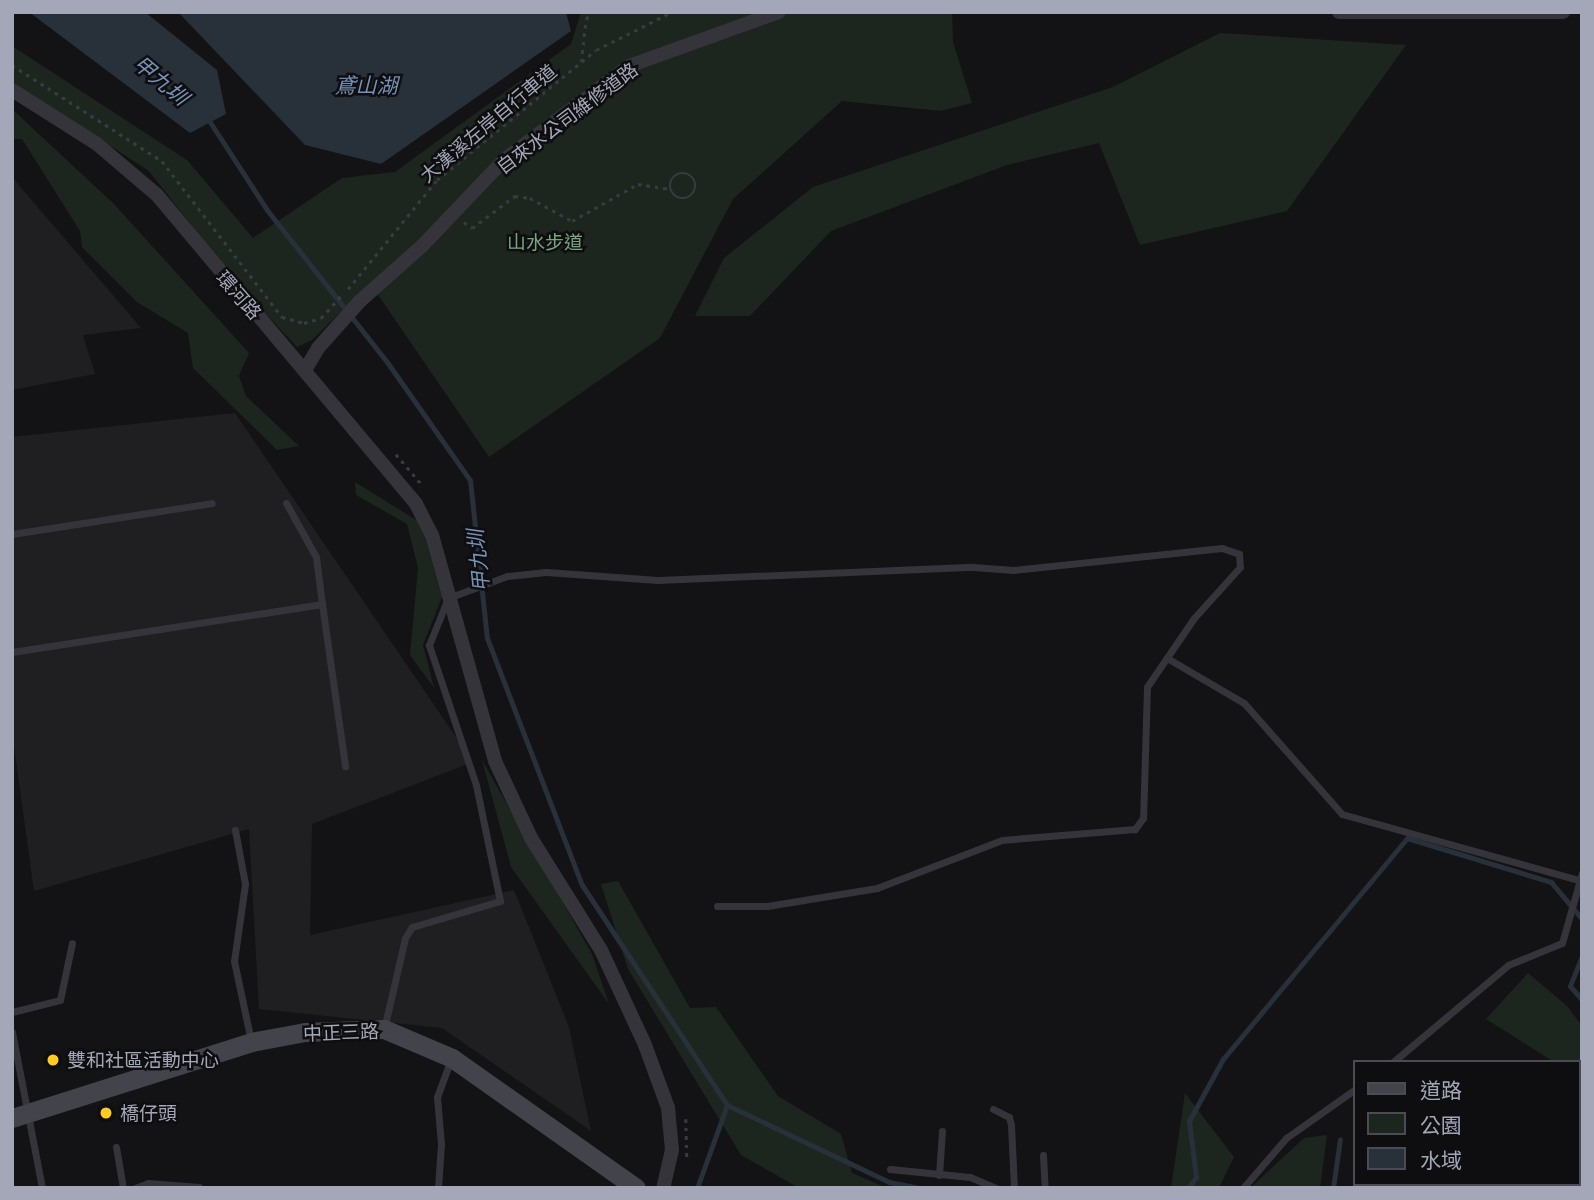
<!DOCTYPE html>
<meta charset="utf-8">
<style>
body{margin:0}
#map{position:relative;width:1594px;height:1200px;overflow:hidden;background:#131315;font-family:Commissioner,"Noto Sans TC",sans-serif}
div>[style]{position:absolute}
.built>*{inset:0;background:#1f1f22}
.green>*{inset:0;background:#1d251f}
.water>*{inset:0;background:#28303a}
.stream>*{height:5px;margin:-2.5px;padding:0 2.5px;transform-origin:2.5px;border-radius:2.5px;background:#28303a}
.path>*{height:2.5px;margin-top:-1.25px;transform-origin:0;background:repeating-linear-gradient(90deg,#3a3b42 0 3.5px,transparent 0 8.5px)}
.path>.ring{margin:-1.25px;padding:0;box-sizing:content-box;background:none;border:2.5px solid #3a3b42;border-radius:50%}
.lane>*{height:7px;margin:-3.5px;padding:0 3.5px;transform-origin:3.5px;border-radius:3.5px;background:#34343a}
.street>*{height:14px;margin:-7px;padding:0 7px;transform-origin:7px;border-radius:7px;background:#34343a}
.secondary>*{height:19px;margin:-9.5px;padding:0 9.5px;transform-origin:9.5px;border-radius:9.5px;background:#42434b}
.dots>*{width:19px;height:19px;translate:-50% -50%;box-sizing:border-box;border:4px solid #0e0e10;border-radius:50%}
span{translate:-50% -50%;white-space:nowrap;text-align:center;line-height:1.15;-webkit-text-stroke:5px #0e0e10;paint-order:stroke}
.street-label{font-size:19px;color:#a3a7b7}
.park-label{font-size:19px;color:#78a47f}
.poi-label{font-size:19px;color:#a3a7b7}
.left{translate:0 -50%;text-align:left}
.water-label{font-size:21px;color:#7692b6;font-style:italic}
.frame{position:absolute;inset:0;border:14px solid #a3a7b7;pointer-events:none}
.legend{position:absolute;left:1353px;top:1060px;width:228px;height:126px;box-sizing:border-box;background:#0e0e10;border:2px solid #4a4b53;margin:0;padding:9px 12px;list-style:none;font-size:21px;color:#a3a7b7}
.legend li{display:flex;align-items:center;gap:14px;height:35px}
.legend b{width:35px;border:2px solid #4a4b53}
</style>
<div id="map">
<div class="built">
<i style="clip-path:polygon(12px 177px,141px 328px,83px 335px,95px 374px,12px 390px)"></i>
<i style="clip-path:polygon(235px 413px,473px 762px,312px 824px,310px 935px,514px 890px,569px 1027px,591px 1131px,442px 1028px,259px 1009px,249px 829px,34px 891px,12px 732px,12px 437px)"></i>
</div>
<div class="green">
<i style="clip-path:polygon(581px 12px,952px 12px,953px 42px,972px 103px,941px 111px,842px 101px,733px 199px,660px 338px,489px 457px,370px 283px,312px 340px,297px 347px,232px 277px,149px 171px,12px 82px,12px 46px,187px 160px,253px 238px,342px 178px,395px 172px,571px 44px)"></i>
<i style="clip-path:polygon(1220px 33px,1406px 45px,1287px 211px,1140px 245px,1099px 143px,1007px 165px,831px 231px,750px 316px,695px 316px,724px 258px,813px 187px,1113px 87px)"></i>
<i style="clip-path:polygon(12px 109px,114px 204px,249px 353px,239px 376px,246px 396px,299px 446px,277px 450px,193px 368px,188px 333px,137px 302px,82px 247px,80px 231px,22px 139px,12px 139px)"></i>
<i style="clip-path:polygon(355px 482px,421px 523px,442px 597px,423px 645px,434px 688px,410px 655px,418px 568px,407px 524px,356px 495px)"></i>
<i style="clip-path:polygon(482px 760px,592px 954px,609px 1004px,511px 867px)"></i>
<i style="clip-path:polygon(618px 881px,690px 1008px,716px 1007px,778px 1096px,841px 1134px,852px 1173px,887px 1188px,799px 1188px,741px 1155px,628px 969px,601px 884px)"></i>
<i style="clip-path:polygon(1528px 973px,1567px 1006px,1582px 1026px,1582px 1079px,1578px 1062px,1554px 1062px,1486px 1019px)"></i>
<i style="clip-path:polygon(1185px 1093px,1234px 1157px,1219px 1188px,1171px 1188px)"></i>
<i style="clip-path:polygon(1327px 1135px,1320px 1188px,1250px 1188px,1304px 1138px)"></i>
</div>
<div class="water">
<i style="clip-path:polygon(29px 12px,145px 12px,217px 70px,226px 114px,190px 133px)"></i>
<i style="clip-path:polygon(178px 12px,566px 12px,571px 31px,381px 164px,305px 145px)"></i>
</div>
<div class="stream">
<i style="left:208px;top:119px;width:108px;rotate:57deg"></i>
<i style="left:267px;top:210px;width:194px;rotate:51.7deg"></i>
<i style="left:387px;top:362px;width:144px;rotate:54.9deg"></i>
<i style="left:470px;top:480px;width:159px;rotate:83.9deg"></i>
<i style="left:487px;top:638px;width:265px;rotate:69deg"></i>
<i style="left:582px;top:885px;width:263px;rotate:56.6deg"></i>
<i style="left:727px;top:1105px;width:88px;rotate:109.9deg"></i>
<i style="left:1582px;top:956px;width:32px;rotate:112deg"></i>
<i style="left:1570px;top:986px;width:18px;rotate:49deg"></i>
<i style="left:727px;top:1105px;width:179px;rotate:25.4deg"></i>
<i style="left:889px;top:1182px;width:32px;rotate:11deg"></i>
<i style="left:1188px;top:1188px;width:14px;rotate:-54deg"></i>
<i style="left:1196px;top:1177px;width:56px;rotate:-97.1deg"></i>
<i style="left:1189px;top:1121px;width:71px;rotate:-61.3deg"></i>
<i style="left:1223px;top:1059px;width:288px;rotate:-50.2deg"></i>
<i style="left:1407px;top:838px;width:151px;rotate:17deg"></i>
<i style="left:1551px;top:882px;width:48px;rotate:50deg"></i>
<i style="left:1333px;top:1188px;width:49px;rotate:-81.9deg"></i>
</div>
<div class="path">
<i style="left:581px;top:62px;width:43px;rotate:-83.4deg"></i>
<i style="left:586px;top:19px;width:9px;rotate:-49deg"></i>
<i style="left:12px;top:65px;width:178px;rotate:32.6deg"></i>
<i style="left:162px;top:161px;width:197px;rotate:52.4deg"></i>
<i style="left:282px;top:317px;width:23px;rotate:15deg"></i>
<i style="left:304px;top:323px;width:18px;rotate:-16deg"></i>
<i style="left:321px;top:318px;width:30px;rotate:-48deg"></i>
<i class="ring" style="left:670px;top:173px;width:23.5px;height:23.5px"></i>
<i style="left:464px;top:222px;width:10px;rotate:37deg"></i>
<i style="left:472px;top:228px;width:54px;rotate:-36.7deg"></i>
<i style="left:515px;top:196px;width:15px;rotate:8deg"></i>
<i style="left:530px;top:198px;width:48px;rotate:28.7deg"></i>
<i style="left:572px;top:221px;width:76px;rotate:-29.3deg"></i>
<i style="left:638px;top:184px;width:32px;rotate:9deg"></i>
<i style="left:348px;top:289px;width:141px;rotate:-50.8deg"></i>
<i style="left:437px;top:180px;width:205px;rotate:-39.3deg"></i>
<i style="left:596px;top:50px;width:85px;rotate:-26.6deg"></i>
<i style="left:396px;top:454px;width:42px;rotate:49.8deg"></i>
<i style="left:686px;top:1119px;width:42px;rotate:88.6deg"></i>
</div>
<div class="lane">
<i style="left:286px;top:503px;width:62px;rotate:60.9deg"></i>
<i style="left:316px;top:557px;width:47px;rotate:82.7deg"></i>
<i style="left:12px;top:534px;width:202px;rotate:-8.8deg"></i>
<i style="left:12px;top:652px;width:314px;rotate:-8.8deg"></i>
<i style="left:322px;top:604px;width:164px;rotate:81.9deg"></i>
<i style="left:1167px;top:658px;width:89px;rotate:30.3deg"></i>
<i style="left:1244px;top:703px;width:148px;rotate:48.6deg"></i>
<i style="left:1342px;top:814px;width:245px;rotate:15.6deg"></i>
<i style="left:235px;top:830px;width:55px;rotate:79.5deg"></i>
<i style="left:245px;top:884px;width:78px;rotate:98.1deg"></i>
<i style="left:234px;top:961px;width:82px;rotate:78deg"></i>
<i style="left:12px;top:1012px;width:49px;rotate:-14deg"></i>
<i style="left:60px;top:1000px;width:58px;rotate:-78.1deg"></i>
<i style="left:384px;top:1029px;width:93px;rotate:-77deg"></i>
<i style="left:405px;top:938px;width:13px;rotate:-58deg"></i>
<i style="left:412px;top:927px;width:92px;rotate:-16.5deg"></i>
<i style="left:500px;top:901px;width:118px;rotate:-101.7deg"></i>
<i style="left:476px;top:785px;width:148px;rotate:-108.6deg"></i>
<i style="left:429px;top:645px;width:51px;rotate:-68deg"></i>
<i style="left:448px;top:598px;width:63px;rotate:-20.4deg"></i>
<i style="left:507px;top:576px;width:39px;rotate:-6deg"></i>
<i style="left:546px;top:572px;width:112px;rotate:4.1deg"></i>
<i style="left:658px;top:580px;width:315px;rotate:-2.4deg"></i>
<i style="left:973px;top:567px;width:40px;rotate:4.3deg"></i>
<i style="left:1013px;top:570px;width:210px;rotate:-6deg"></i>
<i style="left:1222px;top:548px;width:18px;rotate:19deg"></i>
<i style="left:1239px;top:554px;width:13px;rotate:86deg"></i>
<i style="left:1240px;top:567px;width:69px;rotate:132deg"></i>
<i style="left:1194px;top:618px;width:83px;rotate:124.3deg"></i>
<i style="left:1147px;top:687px;width:131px;rotate:91.7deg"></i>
<i style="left:1143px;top:818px;width:14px;rotate:126deg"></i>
<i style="left:1135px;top:829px;width:133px;rotate:175.3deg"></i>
<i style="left:1002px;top:840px;width:134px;rotate:159deg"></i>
<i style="left:877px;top:888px;width:111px;rotate:170.7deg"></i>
<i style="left:767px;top:906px;width:50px;rotate:180deg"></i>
<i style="left:12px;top:1032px;width:159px;rotate:79.1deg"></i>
<i style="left:1393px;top:1062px;width:150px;rotate:-40.1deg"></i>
<i style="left:1508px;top:965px;width:58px;rotate:-22.2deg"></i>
<i style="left:1562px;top:943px;width:73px;rotate:-74.1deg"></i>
<i style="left:993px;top:1109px;width:18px;rotate:27deg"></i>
<i style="left:1009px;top:1117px;width:8px;rotate:76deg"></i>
<i style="left:1011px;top:1125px;width:63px;rotate:87.3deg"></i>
<i style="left:116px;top:1147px;width:42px;rotate:80.3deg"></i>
<i style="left:1043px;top:1155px;width:33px;rotate:87deg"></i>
<i style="left:890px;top:1169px;width:80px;rotate:5.7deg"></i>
<i style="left:970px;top:1177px;width:28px;rotate:23deg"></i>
<i style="left:939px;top:1175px;width:44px;rotate:-86.1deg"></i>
<i style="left:135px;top:1188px;width:14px;rotate:-21deg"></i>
<i style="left:148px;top:1183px;width:51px;rotate:4.5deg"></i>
<i style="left:438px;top:1188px;width:44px;rotate:-86.1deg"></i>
<i style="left:441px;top:1144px;width:47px;rotate:-94.9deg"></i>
<i style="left:437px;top:1097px;width:40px;rotate:-69.8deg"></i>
<i style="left:1243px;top:1188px;width:66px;rotate:-49.3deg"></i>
<i style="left:1286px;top:1138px;width:83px;rotate:-35.2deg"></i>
</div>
<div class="street">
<i style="left:1339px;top:12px;width:224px"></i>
<i style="left:12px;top:90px;width:101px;rotate:32.4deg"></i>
<i style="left:97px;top:144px;width:79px;rotate:40.4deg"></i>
<i style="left:157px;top:195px;width:403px;rotate:50deg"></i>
<i style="left:416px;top:504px;width:35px;rotate:63deg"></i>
<i style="left:432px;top:535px;width:235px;rotate:74.4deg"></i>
<i style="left:495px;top:761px;width:85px;rotate:64.9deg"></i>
<i style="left:531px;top:838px;width:132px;rotate:58deg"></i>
<i style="left:601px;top:950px;width:105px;rotate:65.1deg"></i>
<i style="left:645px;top:1045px;width:67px;rotate:69.9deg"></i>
<i style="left:668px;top:1108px;width:42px;rotate:84.6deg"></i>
<i style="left:672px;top:1150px;width:39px;rotate:103deg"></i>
<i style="left:305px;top:370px;width:26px;rotate:-59deg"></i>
<i style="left:318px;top:348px;width:63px;rotate:-48.2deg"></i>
<i style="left:360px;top:301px;width:84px;rotate:-41.6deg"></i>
<i style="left:423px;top:245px;width:119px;rotate:-46.4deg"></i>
<i style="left:505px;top:159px;width:155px;rotate:-36.9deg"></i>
<i style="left:629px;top:66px;width:159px;rotate:-19.8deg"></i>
</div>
<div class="secondary">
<i style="left:12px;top:1118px;width:251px;rotate:-17.6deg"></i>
<i style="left:251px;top:1042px;width:55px;rotate:-10.5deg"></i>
<i style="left:305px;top:1032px;width:79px;rotate:-2.2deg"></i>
<i style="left:384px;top:1029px;width:74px;rotate:23.1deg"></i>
<i style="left:452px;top:1058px;width:225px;rotate:35.2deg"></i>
</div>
<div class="dots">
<i style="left:53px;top:1060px;background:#ffca21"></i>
<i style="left:106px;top:1113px;background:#ffca21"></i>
</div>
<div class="street-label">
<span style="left:567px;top:118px;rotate:-37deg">自來水公司維修道路</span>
<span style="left:488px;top:123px;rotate:-40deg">大漢溪左岸自行車道</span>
<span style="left:239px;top:295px;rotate:49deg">環河路</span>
<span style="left:341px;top:1032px;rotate:-2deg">中正三路</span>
</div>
<div class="park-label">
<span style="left:545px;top:242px">山水步道</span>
</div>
<div class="poi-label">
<span class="left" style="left:67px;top:1060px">雙和社區活動中心</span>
<span class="left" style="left:120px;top:1113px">橋仔頭</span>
</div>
<div class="water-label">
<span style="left:161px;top:80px;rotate:40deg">甲九圳</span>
<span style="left:366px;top:85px">鳶山湖</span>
<span style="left:478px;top:561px;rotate:-96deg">甲九圳</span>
</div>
<div class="frame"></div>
<ul class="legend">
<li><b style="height:9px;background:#42434b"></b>道路</li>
<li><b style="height:19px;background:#1d251f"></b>公園</li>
<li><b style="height:19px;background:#28303a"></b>水域</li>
</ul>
</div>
